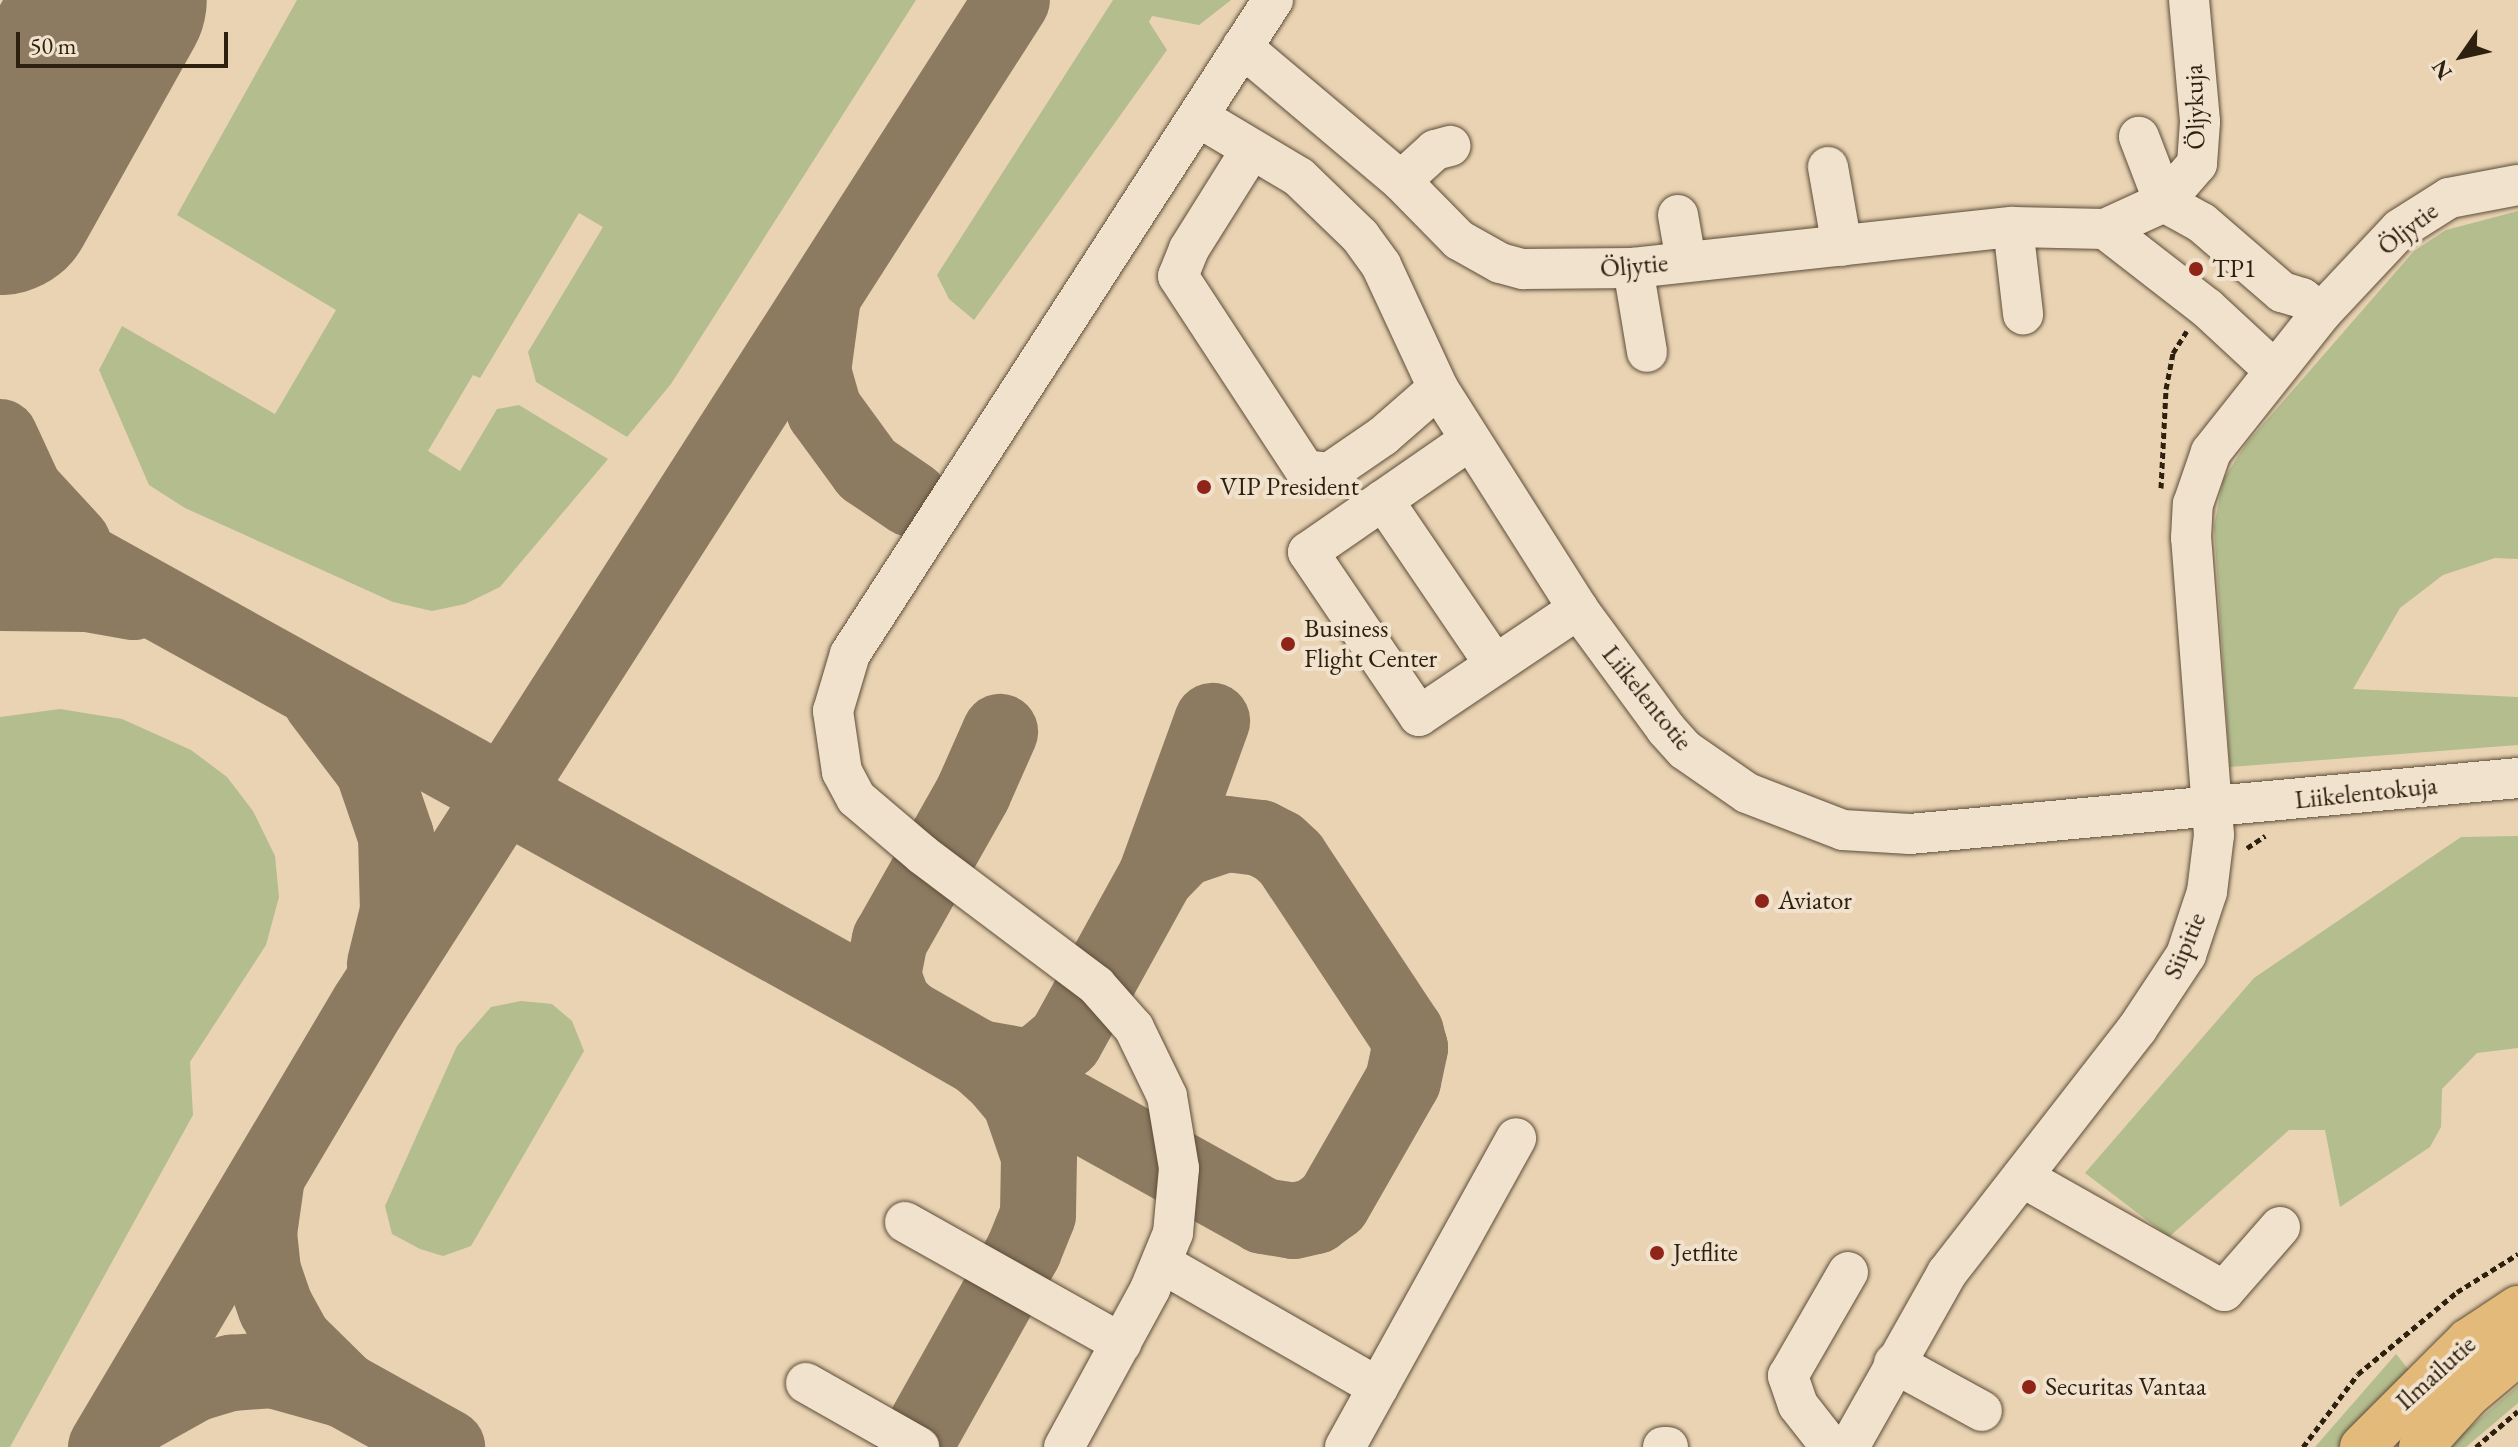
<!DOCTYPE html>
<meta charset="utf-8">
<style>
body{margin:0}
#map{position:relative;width:2518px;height:1447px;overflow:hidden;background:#e9d3b3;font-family:"EB Garamond",serif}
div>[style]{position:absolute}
.green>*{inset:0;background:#b4bd8e}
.taxiway>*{height:76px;margin:-38px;padding:0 38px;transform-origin:38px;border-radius:38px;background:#8c7a61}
.runway>*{height:190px;margin:-95px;padding:0 95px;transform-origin:95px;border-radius:95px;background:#8c7a61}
.path>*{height:5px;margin-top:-2.5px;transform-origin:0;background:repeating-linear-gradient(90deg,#2e200f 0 6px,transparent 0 10px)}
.roads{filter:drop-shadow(0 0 2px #5d4d38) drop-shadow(0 0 2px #5d4d38)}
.minor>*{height:40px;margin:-20px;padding:0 20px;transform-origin:20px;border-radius:20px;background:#f1e2ce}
.major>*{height:44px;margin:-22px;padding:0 22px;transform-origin:22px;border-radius:22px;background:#e4ba7a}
.dots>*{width:22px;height:22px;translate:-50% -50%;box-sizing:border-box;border:4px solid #f1e2ce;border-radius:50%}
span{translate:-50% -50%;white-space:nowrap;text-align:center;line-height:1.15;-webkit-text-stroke:8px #f1e2ce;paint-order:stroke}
.street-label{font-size:26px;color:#2e200f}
.poi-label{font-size:26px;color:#2e200f}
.left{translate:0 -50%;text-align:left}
.north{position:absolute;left:2422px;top:16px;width:80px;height:80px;-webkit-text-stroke:6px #f1e2ce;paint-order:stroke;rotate:236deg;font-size:22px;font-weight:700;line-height:32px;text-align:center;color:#2e200f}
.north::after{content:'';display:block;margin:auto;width:28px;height:36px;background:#2e200f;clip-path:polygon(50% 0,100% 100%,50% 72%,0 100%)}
.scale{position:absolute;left:16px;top:32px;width:212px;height:36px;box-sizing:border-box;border:4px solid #2e200f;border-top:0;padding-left:10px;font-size:24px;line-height:28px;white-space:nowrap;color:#2e200f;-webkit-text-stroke:6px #f1e2ce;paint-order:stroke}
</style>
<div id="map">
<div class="green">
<i style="clip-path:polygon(297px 0,916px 0,671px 384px,627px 437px,536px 382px,528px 352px,603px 227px,579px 213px,480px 378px,473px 375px,428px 451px,460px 471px,497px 409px,519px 405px,608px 459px,500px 587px,465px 604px,432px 611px,393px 602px,185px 508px,149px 485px,99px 370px,122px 326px,275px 414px,336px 310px,177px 215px)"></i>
<i style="clip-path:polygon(1113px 0,1231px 0,1199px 25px,1152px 16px,1149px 22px,1167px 50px,974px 320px,949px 299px,937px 275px)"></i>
<i style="clip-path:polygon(2518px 211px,2518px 559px,2495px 558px,2443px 575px,2400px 608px,2353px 689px,2518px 697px,2518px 745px,2230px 767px,2214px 527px,2223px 480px,2246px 444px,2414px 251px,2446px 230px)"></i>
<i style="clip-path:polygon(60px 709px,122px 719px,191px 750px,227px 777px,253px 811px,275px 856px,279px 897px,266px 945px,190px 1062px,193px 1115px,10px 1447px,0 1447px,0 717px)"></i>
<i style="clip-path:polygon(2518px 836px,2518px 1048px,2477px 1053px,2442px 1089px,2441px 1127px,2430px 1147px,2340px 1207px,2325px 1130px,2289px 1130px,2169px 1237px,2085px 1173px,2254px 978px,2461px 837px)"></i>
<i style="clip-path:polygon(521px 1001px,552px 1004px,572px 1021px,584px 1051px,471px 1246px,443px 1256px,420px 1249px,392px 1234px,385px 1206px,457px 1046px,491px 1007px)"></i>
<i style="clip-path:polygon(2396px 1354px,2409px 1370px,2371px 1406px,2338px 1447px,2315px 1447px)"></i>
<i style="clip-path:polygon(2518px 1386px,2518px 1403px,2466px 1447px,2447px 1447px)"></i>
</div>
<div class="taxiway">
<i style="left:0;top:208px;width:30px;rotate:-69deg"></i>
<i style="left:823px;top:297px;width:75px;rotate:97.7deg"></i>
<i style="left:813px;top:371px;width:41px;rotate:74.2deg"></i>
<i style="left:824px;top:410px;width:73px;rotate:53.9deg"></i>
<i style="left:867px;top:469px;width:53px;rotate:34.3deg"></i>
<i style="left:0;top:437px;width:60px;rotate:65.2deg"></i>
<i style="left:25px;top:491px;width:71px;rotate:47.3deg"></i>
<i style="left:0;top:515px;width:1037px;rotate:28.96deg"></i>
<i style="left:907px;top:1017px;width:83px;rotate:29.7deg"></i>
<i style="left:979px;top:1058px;width:30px;rotate:42deg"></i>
<i style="left:1001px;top:1078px;width:30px;rotate:50deg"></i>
<i style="left:1020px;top:1101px;width:58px;rotate:70.9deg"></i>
<i style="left:1039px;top:1156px;width:59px;rotate:91deg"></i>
<i style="left:1038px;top:1215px;width:38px;rotate:112deg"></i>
<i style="left:1024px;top:1250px;width:226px;rotate:119.2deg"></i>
<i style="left:0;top:593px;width:88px;rotate:0.7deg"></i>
<i style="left:88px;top:594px;width:46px;rotate:10.1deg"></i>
<i style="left:320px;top:699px;width:88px;rotate:52.9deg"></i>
<i style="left:373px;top:769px;width:71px;rotate:71.1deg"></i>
<i style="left:396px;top:836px;width:75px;rotate:88.5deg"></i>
<i style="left:398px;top:911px;width:55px;rotate:103.8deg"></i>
<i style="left:907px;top:1017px;width:20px;rotate:-135deg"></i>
<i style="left:893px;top:1003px;width:30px;rotate:-110deg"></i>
<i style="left:883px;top:975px;width:36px;rotate:-79deg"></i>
<i style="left:890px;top:940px;width:169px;rotate:-60.5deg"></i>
<i style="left:973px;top:793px;width:67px;rotate:-66.1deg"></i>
<i style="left:979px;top:1058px;width:47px;rotate:9.9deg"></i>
<i style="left:1025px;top:1066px;width:18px;rotate:-19deg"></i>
<i style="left:1042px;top:1060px;width:30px;rotate:-40deg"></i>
<i style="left:1065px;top:1041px;width:188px;rotate:-61.1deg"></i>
<i style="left:1156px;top:876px;width:165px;rotate:-70.1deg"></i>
<i style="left:991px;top:1065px;width:311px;rotate:29deg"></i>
<i style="left:1263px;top:1216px;width:31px;rotate:9deg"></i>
<i style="left:1294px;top:1221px;width:22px;rotate:-13deg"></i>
<i style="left:1315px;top:1216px;width:22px;rotate:-36deg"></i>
<i style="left:1333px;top:1203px;width:141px;rotate:-60.2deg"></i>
<i style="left:1403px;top:1081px;width:34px;rotate:-78deg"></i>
<i style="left:1410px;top:1048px;width:16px;rotate:-105deg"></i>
<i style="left:1406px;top:1033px;width:209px;rotate:-123.5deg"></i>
<i style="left:1291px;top:859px;width:18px;rotate:-137deg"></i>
<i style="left:1278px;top:847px;width:20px;rotate:-153deg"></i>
<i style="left:1260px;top:838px;width:34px;rotate:-173deg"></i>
<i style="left:1226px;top:834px;width:46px;rotate:161.2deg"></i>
<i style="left:1182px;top:849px;width:37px;rotate:134deg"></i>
<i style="left:267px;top:1177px;width:57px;rotate:98.1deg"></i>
<i style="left:259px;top:1233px;width:38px;rotate:84deg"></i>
<i style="left:263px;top:1271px;width:39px;rotate:71deg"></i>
<i style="left:276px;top:1308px;width:39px;rotate:61deg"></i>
<i style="left:295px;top:1342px;width:69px;rotate:44.4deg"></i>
<i style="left:118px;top:1436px;width:25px;rotate:-48deg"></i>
<i style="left:135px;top:1417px;width:68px;rotate:-29.2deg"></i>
<i style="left:194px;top:1384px;width:39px;rotate:-17deg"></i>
<i style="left:231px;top:1373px;width:41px;rotate:-4.2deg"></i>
<i style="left:272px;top:1370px;width:75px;rotate:15.5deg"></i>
<i style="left:344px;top:1390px;width:118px;rotate:29deg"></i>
<i style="left:106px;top:1447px;width:513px;rotate:-59.29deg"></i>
<i style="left:368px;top:1006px;width:1194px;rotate:-57.37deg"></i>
</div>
<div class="runway">
<i style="left:0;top:200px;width:229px;rotate:-60.8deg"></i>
</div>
<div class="path">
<i style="left:2161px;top:488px;width:99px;rotate:-87.1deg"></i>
<i style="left:2166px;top:389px;width:37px;rotate:-79deg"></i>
<i style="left:2173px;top:353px;width:26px;rotate:-58deg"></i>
<i style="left:2247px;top:848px;width:22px;rotate:-34deg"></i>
<i style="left:2303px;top:1447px;width:91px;rotate:-53deg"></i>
<i style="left:2358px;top:1374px;width:129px;rotate:-39.6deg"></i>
<i style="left:2457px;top:1292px;width:72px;rotate:-31.9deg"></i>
<i style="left:2476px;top:1447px;width:55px;rotate:-40.6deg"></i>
</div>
<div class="roads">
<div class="minor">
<i style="left:2189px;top:0;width:122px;rotate:84.8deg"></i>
<i style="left:2200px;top:122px;width:42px;rotate:94.1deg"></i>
<i style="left:2197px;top:164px;width:50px;rotate:131deg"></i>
<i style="left:2164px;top:202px;width:43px;rotate:28.9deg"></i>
<i style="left:2202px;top:223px;width:106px;rotate:40.8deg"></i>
<i style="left:2282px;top:292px;width:21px;rotate:17deg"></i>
<i style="left:2302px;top:298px;width:24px;rotate:38deg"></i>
<i style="left:1242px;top:47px;width:208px;rotate:40.1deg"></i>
<i style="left:1401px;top:181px;width:83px;rotate:45.5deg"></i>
<i style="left:1459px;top:240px;width:47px;rotate:29.3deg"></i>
<i style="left:1500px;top:263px;width:24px;rotate:15deg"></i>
<i style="left:1523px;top:269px;width:110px;rotate:-0.5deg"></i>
<i style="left:1633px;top:268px;width:382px;rotate:-6.2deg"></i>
<i style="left:2013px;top:227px;width:92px;rotate:1.2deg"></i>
<i style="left:2105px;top:229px;width:65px;rotate:-24.6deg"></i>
<i style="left:2164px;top:202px;width:70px;rotate:-111deg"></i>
<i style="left:1200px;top:118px;width:115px;rotate:30.8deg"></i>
<i style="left:1299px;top:177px;width:85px;rotate:44deg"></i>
<i style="left:1360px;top:236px;width:36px;rotate:54deg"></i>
<i style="left:1381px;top:265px;width:136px;rotate:65.1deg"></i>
<i style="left:1438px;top:388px;width:262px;rotate:57.6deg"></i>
<i style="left:1578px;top:609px;width:149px;rotate:53.7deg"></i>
<i style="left:1666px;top:729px;width:28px;rotate:48deg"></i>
<i style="left:1685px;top:750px;width:75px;rotate:34.7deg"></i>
<i style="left:1747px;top:793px;width:103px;rotate:21.1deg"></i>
<i style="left:1843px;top:830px;width:67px;rotate:3.4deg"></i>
<i style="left:1910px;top:834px;width:611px;rotate:-5.26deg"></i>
<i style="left:1251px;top:150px;width:117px;rotate:122.1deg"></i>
<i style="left:1189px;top:249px;width:29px;rotate:112deg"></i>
<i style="left:1178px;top:276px;width:232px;rotate:56.8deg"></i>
<i style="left:1305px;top:470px;width:24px;rotate:7deg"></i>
<i style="left:1329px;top:473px;width:65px;rotate:-34.4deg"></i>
<i style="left:1383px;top:436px;width:73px;rotate:-41.1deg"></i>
<i style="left:1828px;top:167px;width:80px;rotate:80deg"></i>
<i style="left:1401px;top:181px;width:46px;rotate:-42.4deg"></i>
<i style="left:1435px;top:150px;width:16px;rotate:-15deg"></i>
<i style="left:1678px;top:215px;width:47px;rotate:80.1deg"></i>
<i style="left:2013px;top:227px;width:88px;rotate:83.4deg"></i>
<i style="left:2105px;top:229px;width:129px;rotate:37.8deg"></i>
<i style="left:2207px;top:308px;width:91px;rotate:42.8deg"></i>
<i style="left:1633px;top:268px;width:85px;rotate:80.5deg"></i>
<i style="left:1470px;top:440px;width:197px;rotate:145.3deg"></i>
<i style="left:1308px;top:552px;width:198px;rotate:55.9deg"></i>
<i style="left:1419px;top:716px;width:192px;rotate:-33.9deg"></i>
<i style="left:1383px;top:500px;width:199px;rotate:55.8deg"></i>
<i style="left:2022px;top:1177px;width:232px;rotate:29.4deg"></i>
<i style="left:2224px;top:1291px;width:85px;rotate:-48.8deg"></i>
<i style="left:905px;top:1222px;width:248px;rotate:29.3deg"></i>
<i style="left:1163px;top:1264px;width:248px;rotate:29.8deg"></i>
<i style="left:1894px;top:1363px;width:100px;rotate:28.6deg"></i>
<i style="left:806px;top:1383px;width:130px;rotate:29.5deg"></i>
<i style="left:1064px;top:1447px;width:180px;rotate:-61.4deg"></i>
<i style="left:1150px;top:1289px;width:61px;rotate:-67.7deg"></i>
<i style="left:1173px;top:1233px;width:65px;rotate:-84.7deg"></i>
<i style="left:1179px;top:1168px;width:73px;rotate:-99.5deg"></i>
<i style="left:1167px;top:1096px;width:76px;rotate:-115.9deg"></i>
<i style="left:1134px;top:1028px;width:57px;rotate:-131.5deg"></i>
<i style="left:1096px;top:985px;width:216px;rotate:-143.1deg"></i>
<i style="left:923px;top:855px;width:88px;rotate:-139.6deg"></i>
<i style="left:856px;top:798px;width:30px;rotate:-118deg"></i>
<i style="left:842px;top:772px;width:62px;rotate:-98.4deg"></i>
<i style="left:833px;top:711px;width:59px;rotate:-73.4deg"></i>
<i style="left:850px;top:654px;width:779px;rotate:-57.11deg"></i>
<i style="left:1345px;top:1447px;width:353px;rotate:-61deg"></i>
<i style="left:1663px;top:1447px;width:5px"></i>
<i style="left:1831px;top:1447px;width:53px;rotate:-128.2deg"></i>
<i style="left:1798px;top:1405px;width:31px;rotate:-109deg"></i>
<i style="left:1788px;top:1376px;width:120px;rotate:-60deg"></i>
<i style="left:1849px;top:1447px;width:200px;rotate:-60.6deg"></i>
<i style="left:1947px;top:1273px;width:309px;rotate:-52.1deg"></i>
<i style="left:2137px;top:1029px;width:89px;rotate:-56.5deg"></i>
<i style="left:2186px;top:955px;width:66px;rotate:-71.6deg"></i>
<i style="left:2207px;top:892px;width:57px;rotate:-83deg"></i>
<i style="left:2214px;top:835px;width:298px;rotate:-94.4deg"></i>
<i style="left:2191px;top:538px;width:34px;rotate:-87deg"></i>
<i style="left:2193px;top:504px;width:55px;rotate:-70.9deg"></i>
<i style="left:2211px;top:452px;width:177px;rotate:-51.6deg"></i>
<i style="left:2321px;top:313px;width:115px;rotate:-46.8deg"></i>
<i style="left:2400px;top:229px;width:58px;rotate:-32.3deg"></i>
<i style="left:2449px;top:198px;width:70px;rotate:-10.7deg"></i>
</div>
<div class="major">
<i style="left:2362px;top:1447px;width:150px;rotate:-45deg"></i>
<i style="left:2468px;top:1341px;width:60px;rotate:-33.4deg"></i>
<i style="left:2421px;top:1447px;width:70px;rotate:-47.9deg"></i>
<i style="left:2468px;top:1395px;width:65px;rotate:-40deg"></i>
</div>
</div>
<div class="dots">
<i style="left:2196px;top:269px;background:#8f2418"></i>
<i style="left:1204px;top:487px;background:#8f2418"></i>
<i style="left:1288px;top:644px;background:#8f2418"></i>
<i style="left:1762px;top:901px;background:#8f2418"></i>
<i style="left:1657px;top:1253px;background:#8f2418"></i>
<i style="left:2029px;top:1387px;background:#8f2418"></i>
</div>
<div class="street-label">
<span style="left:2195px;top:107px;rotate:-92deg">Öljykuja</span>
<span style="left:2408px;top:229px;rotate:-38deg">Öljytie</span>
<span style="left:1634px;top:266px;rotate:-5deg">Öljytie</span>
<span style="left:1647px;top:698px;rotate:51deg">Liikelentotie</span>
<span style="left:2366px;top:793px;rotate:-6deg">Liikelentokuja</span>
<span style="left:2185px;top:946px;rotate:-67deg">Siipitie</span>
<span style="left:2436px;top:1373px;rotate:-42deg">Ilmailutie</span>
</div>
<div class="poi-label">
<span class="left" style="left:2212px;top:269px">TP1</span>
<span class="left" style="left:1220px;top:487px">VIP President</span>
<span class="left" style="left:1304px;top:644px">Business<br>Flight Center</span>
<span class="left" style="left:1778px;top:901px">Aviator</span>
<span class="left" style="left:1673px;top:1253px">Jetflite</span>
<span class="left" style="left:2045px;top:1387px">Securitas Vantaa</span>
</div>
<div class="north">N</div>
<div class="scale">50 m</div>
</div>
